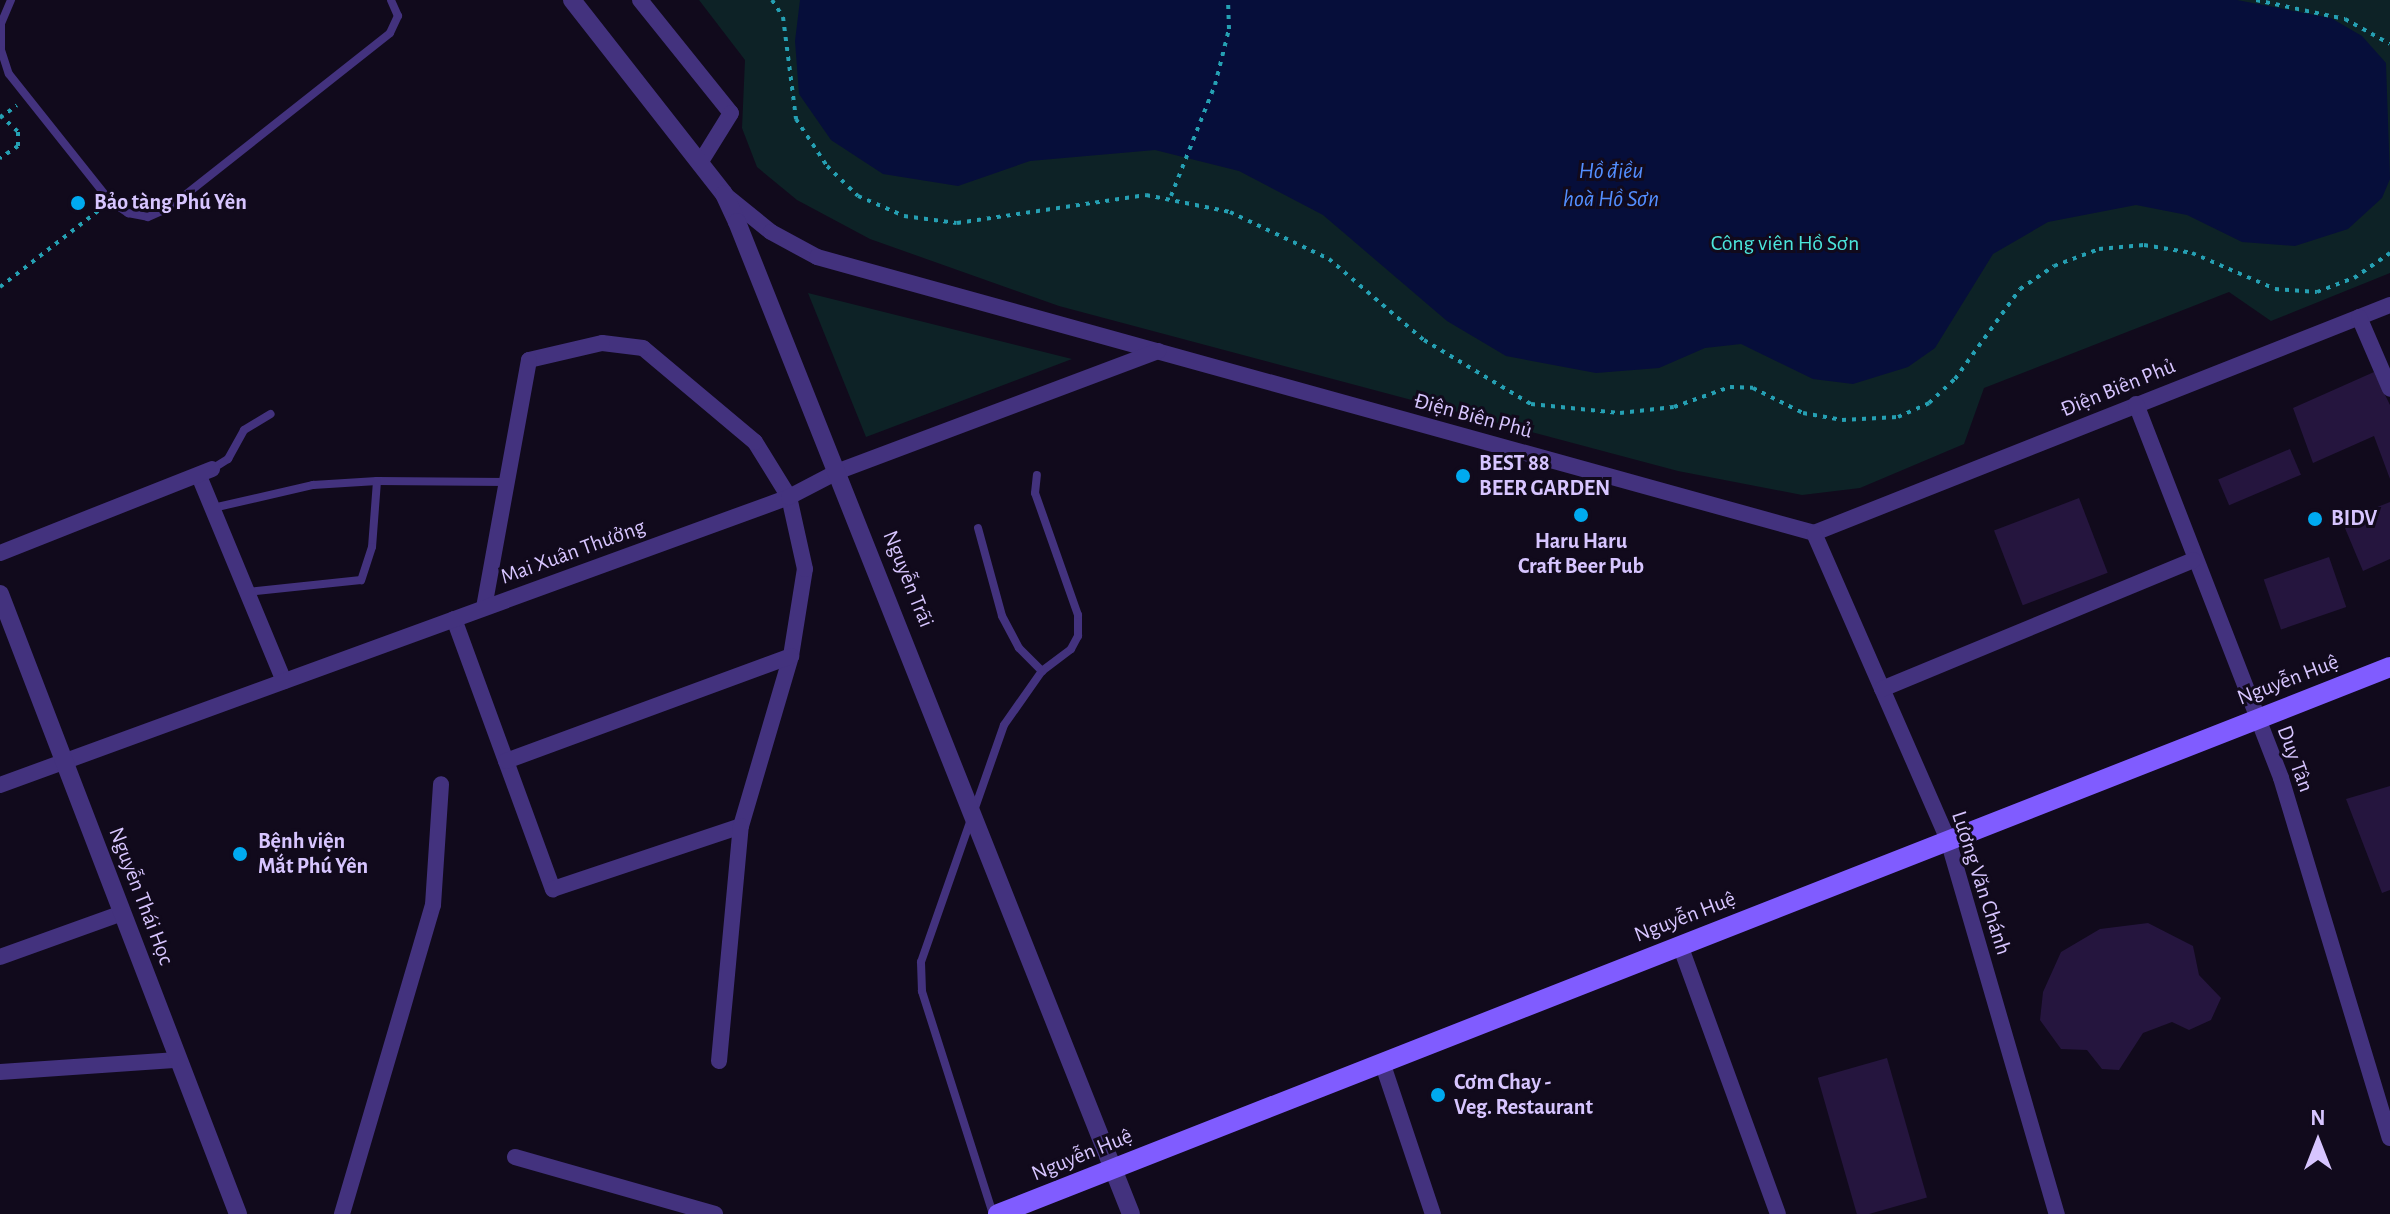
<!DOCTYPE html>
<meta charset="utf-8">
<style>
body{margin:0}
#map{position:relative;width:2390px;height:1214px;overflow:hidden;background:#110a1c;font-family:"Alegreya Sans",sans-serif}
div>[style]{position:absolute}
.green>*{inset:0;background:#0d2226}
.water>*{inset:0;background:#060e3a}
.building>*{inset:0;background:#25153e;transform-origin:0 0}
.path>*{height:4px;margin-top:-2px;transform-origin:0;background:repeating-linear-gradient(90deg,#25a0b3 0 4px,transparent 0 10px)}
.service>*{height:8px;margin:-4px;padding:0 4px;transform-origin:4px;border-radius:4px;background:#43327e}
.minor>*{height:16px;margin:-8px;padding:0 8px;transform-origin:8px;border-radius:8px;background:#43327e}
.tertiary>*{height:18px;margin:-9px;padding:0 9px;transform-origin:9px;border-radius:9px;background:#43327e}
.secondary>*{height:20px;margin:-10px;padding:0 10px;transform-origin:10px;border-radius:10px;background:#805cff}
.dots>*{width:22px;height:22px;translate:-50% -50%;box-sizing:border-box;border:4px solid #110a1c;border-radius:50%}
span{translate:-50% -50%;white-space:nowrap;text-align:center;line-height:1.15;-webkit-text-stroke:6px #110a1c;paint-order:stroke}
.poi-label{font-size:22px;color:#d7c5ff;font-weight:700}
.left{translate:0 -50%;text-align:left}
.park-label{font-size:22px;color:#4be5dc}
.street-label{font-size:22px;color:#d7c5ff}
.water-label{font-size:24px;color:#538eff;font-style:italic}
.north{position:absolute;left:2278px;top:1102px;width:80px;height:80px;-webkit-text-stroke:6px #110a1c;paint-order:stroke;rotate:0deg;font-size:22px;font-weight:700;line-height:32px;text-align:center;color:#d7c5ff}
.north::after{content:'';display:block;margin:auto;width:28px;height:36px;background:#d7c5ff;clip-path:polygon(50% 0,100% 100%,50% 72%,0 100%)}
</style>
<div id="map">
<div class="green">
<i style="clip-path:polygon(699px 0,2390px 0,2390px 273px,2271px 321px,2229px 292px,1984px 388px,1964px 444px,1860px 488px,1802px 495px,1678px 471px,1059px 306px,870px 239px,797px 200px,757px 167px,742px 128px,745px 60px)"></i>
<i style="clip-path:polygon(808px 293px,1072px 359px,866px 437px)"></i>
</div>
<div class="water">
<i style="clip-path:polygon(800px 0,2237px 0,2331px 18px,2362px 36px,2386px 63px,2390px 179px,2382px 198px,2348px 229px,2295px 246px,2242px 242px,2187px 215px,2136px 205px,2048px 222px,1993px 254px,1935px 348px,1908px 367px,1853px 384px,1813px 379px,1741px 344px,1705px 348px,1659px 368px,1596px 373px,1506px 356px,1447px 321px,1323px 215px,1239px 171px,1155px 150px,1030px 161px,958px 186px,883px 174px,831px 140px,799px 94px,795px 41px)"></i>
</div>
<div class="building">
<i style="clip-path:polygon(2374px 372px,2390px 405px,2390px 479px,2374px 436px,2313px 463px,2293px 408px)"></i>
<i style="left:2290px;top:449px;width:28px;height:78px;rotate:67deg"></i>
<i style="left:2079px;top:498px;width:80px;height:91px;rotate:69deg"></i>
<i style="clip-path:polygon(2390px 502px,2390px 559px,2363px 571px,2342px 521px)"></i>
<i style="left:2329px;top:557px;width:53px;height:69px;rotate:71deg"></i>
<i style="clip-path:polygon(2390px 786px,2390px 890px,2382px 893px,2346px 799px)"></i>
<i style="clip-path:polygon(2148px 923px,2193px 946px,2199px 975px,2221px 998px,2211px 1020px,2189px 1030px,2172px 1022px,2143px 1033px,2119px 1070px,2102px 1069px,2087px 1050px,2061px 1049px,2040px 1020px,2043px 992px,2061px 952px,2100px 929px)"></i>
<i style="left:1887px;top:1058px;width:145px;height:72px;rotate:74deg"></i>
</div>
<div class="path">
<i style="left:772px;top:0;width:20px;rotate:57deg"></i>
<i style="left:783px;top:17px;width:103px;rotate:82.7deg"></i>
<i style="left:796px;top:119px;width:56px;rotate:56.6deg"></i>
<i style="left:827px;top:166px;width:43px;rotate:44.1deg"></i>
<i style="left:858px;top:196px;width:50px;rotate:23.5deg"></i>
<i style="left:904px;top:216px;width:53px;rotate:7.5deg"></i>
<i style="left:957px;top:223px;width:191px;rotate:-8.4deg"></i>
<i style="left:1146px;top:195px;width:86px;rotate:11.4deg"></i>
<i style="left:1230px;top:212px;width:110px;rotate:25.4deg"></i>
<i style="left:1329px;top:259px;width:125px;rotate:40.5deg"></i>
<i style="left:1424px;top:340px;width:125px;rotate:30.9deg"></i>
<i style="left:1531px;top:404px;width:89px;rotate:5.8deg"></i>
<i style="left:1620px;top:413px;width:54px;rotate:-6.3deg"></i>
<i style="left:1674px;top:407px;width:59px;rotate:-19.7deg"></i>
<i style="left:1730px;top:387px;width:23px;rotate:2deg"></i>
<i style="left:1753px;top:388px;width:56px;rotate:26.6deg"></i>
<i style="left:1803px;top:413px;width:40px;rotate:10deg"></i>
<i style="left:1842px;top:420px;width:56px;rotate:-3.1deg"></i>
<i style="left:1898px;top:417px;width:34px;rotate:-24deg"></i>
<i style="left:1929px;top:403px;width:35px;rotate:-43deg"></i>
<i style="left:1955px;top:379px;width:111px;rotate:-54.2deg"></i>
<i style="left:2020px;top:289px;width:41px;rotate:-34.1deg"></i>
<i style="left:2054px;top:266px;width:48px;rotate:-20.7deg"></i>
<i style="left:2099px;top:249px;width:45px;rotate:-5.1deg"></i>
<i style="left:2144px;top:245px;width:49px;rotate:9.5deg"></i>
<i style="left:2192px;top:253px;width:90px;rotate:23.4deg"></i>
<i style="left:2275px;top:289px;width:42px;rotate:4.1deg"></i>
<i style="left:2317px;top:292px;width:40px;rotate:-21deg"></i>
<i style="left:2354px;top:278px;width:44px;rotate:-34.8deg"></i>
<i style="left:2256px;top:0;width:91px;rotate:12.1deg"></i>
<i style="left:2345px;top:19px;width:51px;rotate:29.1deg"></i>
<i style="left:0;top:115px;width:25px;rotate:43deg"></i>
<i style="left:18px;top:132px;width:14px;rotate:90deg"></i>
<i style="left:18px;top:146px;width:22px;rotate:146deg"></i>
<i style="left:0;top:118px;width:21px;rotate:-37deg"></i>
<i style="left:1171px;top:196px;width:119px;rotate:-68.4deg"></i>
<i style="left:1215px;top:85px;width:58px;rotate:-76deg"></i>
<i style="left:1229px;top:29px;width:29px;rotate:-92deg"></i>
<i style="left:0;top:287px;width:129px;rotate:-37.8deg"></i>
</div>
<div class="service">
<i style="left:11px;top:0;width:26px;rotate:113deg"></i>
<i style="left:1px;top:24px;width:26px;rotate:90deg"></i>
<i style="left:1px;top:50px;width:25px;rotate:72deg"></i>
<i style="left:9px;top:74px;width:162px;rotate:51.5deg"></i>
<i style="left:110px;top:201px;width:22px;rotate:34deg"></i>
<i style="left:128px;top:213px;width:20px;rotate:11deg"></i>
<i style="left:148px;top:217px;width:24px;rotate:-24deg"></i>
<i style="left:170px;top:207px;width:280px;rotate:-38.3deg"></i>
<i style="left:390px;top:33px;width:19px;rotate:-65deg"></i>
<i style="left:398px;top:16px;width:17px;rotate:-114deg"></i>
<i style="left:212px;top:469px;width:19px;rotate:-32deg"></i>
<i style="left:228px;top:459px;width:33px;rotate:-61deg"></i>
<i style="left:244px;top:430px;width:31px;rotate:-31deg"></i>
<i style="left:377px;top:481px;width:130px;rotate:0.4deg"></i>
<i style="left:213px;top:508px;width:103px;rotate:-13deg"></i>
<i style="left:313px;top:485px;width:64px;rotate:-3.6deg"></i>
<i style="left:377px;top:481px;width:66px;rotate:94.3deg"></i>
<i style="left:372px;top:547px;width:35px;rotate:108deg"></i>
<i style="left:361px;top:580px;width:115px;rotate:174deg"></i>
<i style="left:978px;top:528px;width:91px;rotate:74.7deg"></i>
<i style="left:1002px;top:616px;width:36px;rotate:62deg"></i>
<i style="left:1019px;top:648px;width:33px;rotate:45deg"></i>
<i style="left:993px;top:1214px;width:234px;rotate:-107.7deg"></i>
<i style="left:922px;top:991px;width:29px;rotate:-92deg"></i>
<i style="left:921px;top:962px;width:251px;rotate:-70.7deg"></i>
<i style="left:1004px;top:725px;width:66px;rotate:-54.9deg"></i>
<i style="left:1042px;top:671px;width:36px;rotate:-37deg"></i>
<i style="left:1071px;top:649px;width:15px;rotate:-62deg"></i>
<i style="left:1078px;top:636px;width:21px;rotate:-90deg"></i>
<i style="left:1078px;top:615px;width:129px;rotate:-109.4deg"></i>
<i style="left:1035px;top:493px;width:18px;rotate:-84deg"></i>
</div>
<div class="minor">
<i style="left:640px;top:0;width:145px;rotate:51.2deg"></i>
<i style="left:731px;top:113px;width:59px;rotate:121.8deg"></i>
<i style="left:724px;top:194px;width:60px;rotate:39deg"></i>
<i style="left:771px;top:232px;width:52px;rotate:28.5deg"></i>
<i style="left:817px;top:257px;width:1034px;rotate:15.47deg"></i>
<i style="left:1814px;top:533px;width:619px;rotate:-21.6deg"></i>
<i style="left:2359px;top:317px;width:78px;rotate:66.7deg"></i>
<i style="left:2136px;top:404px;width:401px;rotate:68.8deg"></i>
<i style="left:2281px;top:778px;width:376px;rotate:73.2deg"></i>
<i style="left:199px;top:476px;width:222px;rotate:67.5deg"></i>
<i style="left:1814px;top:533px;width:335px;rotate:66.4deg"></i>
<i style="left:1948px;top:840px;width:390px;rotate:73.8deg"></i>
<i style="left:0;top:553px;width:228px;rotate:-21.6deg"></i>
<i style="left:454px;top:619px;width:288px;rotate:69.9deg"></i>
<i style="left:553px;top:889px;width:198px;rotate:-18.5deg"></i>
<i style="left:741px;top:826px;width:177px;rotate:-73.6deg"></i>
<i style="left:791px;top:656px;width:88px;rotate:-80.9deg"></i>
<i style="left:805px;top:569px;width:74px;rotate:-102.5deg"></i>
<i style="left:789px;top:497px;width:65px;rotate:-121.7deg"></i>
<i style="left:755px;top:442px;width:146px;rotate:-140deg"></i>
<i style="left:643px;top:348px;width:41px;rotate:-173deg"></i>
<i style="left:602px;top:343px;width:75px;rotate:166.9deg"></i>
<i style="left:529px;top:360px;width:252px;rotate:100.3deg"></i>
<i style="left:1882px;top:689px;width:337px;rotate:-22.5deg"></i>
<i style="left:506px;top:761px;width:304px;rotate:-20.2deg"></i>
<i style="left:0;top:785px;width:840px;rotate:-20.05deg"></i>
<i style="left:789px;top:497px;width:56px;rotate:-27.5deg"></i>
<i style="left:839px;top:471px;width:341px;rotate:-20.6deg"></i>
<i style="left:1680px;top:945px;width:286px;rotate:70deg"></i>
<i style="left:0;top:957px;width:130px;rotate:-19.8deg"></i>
<i style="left:719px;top:1061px;width:236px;rotate:-84.7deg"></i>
<i style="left:1382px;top:1062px;width:160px;rotate:71.5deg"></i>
<i style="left:0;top:1072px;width:178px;rotate:-3.9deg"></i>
<i style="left:515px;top:1157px;width:208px;rotate:15.9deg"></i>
<i style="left:342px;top:1214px;width:322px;rotate:-73.6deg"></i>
<i style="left:433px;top:905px;width:121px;rotate:-86.2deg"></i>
</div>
<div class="tertiary">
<i style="left:572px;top:0;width:246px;rotate:51.9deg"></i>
<i style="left:724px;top:194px;width:31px;rotate:65deg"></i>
<i style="left:737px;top:222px;width:1067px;rotate:68.34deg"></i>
<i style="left:0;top:594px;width:664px;rotate:69deg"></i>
</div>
<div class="secondary">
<i style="left:998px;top:1214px;width:1496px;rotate:-21.45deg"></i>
</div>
<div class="dots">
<i style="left:78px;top:203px;background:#00aaf0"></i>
<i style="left:1463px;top:476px;background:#00aaf0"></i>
<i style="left:1581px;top:515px;background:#00aaf0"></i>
<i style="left:2315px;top:519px;background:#00aaf0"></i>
<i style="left:240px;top:854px;background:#00aaf0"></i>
<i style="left:1438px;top:1095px;background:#00aaf0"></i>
</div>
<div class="poi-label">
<span class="left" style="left:94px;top:203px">Bảo tàng Phú Yên</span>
<span class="left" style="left:1479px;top:476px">BEST 88<br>BEER GARDEN</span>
<span class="left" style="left:2331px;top:519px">BIDV</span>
<span style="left:1581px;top:554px">Haru Haru<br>Craft Beer Pub</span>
<span class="left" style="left:258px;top:854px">Bệnh viện<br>Mắt Phú Yên</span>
<span class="left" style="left:1454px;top:1095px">Cơm Chay -<br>Veg. Restaurant</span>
</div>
<div class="park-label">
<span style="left:1785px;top:244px">Công viên Hồ Sơn</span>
</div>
<div class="street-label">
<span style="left:2118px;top:388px;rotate:-22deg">Điện Biên Phủ</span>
<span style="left:1473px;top:416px;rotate:15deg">Điện Biên Phủ</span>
<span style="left:573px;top:552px;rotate:-20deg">Mai Xuân Thưởng</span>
<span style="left:908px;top:579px;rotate:68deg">Nguyễn Trãi</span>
<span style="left:2288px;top:680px;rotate:-21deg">Nguyễn Huệ</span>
<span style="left:2295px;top:759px;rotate:70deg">Duy Tân</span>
<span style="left:1981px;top:883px;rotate:72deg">Lương Văn Chánh</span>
<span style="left:141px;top:896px;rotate:69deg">Nguyễn Thái Học</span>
<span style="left:1685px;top:917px;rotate:-21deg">Nguyễn Huệ</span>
<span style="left:1082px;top:1155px;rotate:-22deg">Nguyễn Huệ</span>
</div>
<div class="water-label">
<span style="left:1611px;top:186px">Hồ điều<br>hoà Hồ Sơn</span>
</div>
<div class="north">N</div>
</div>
